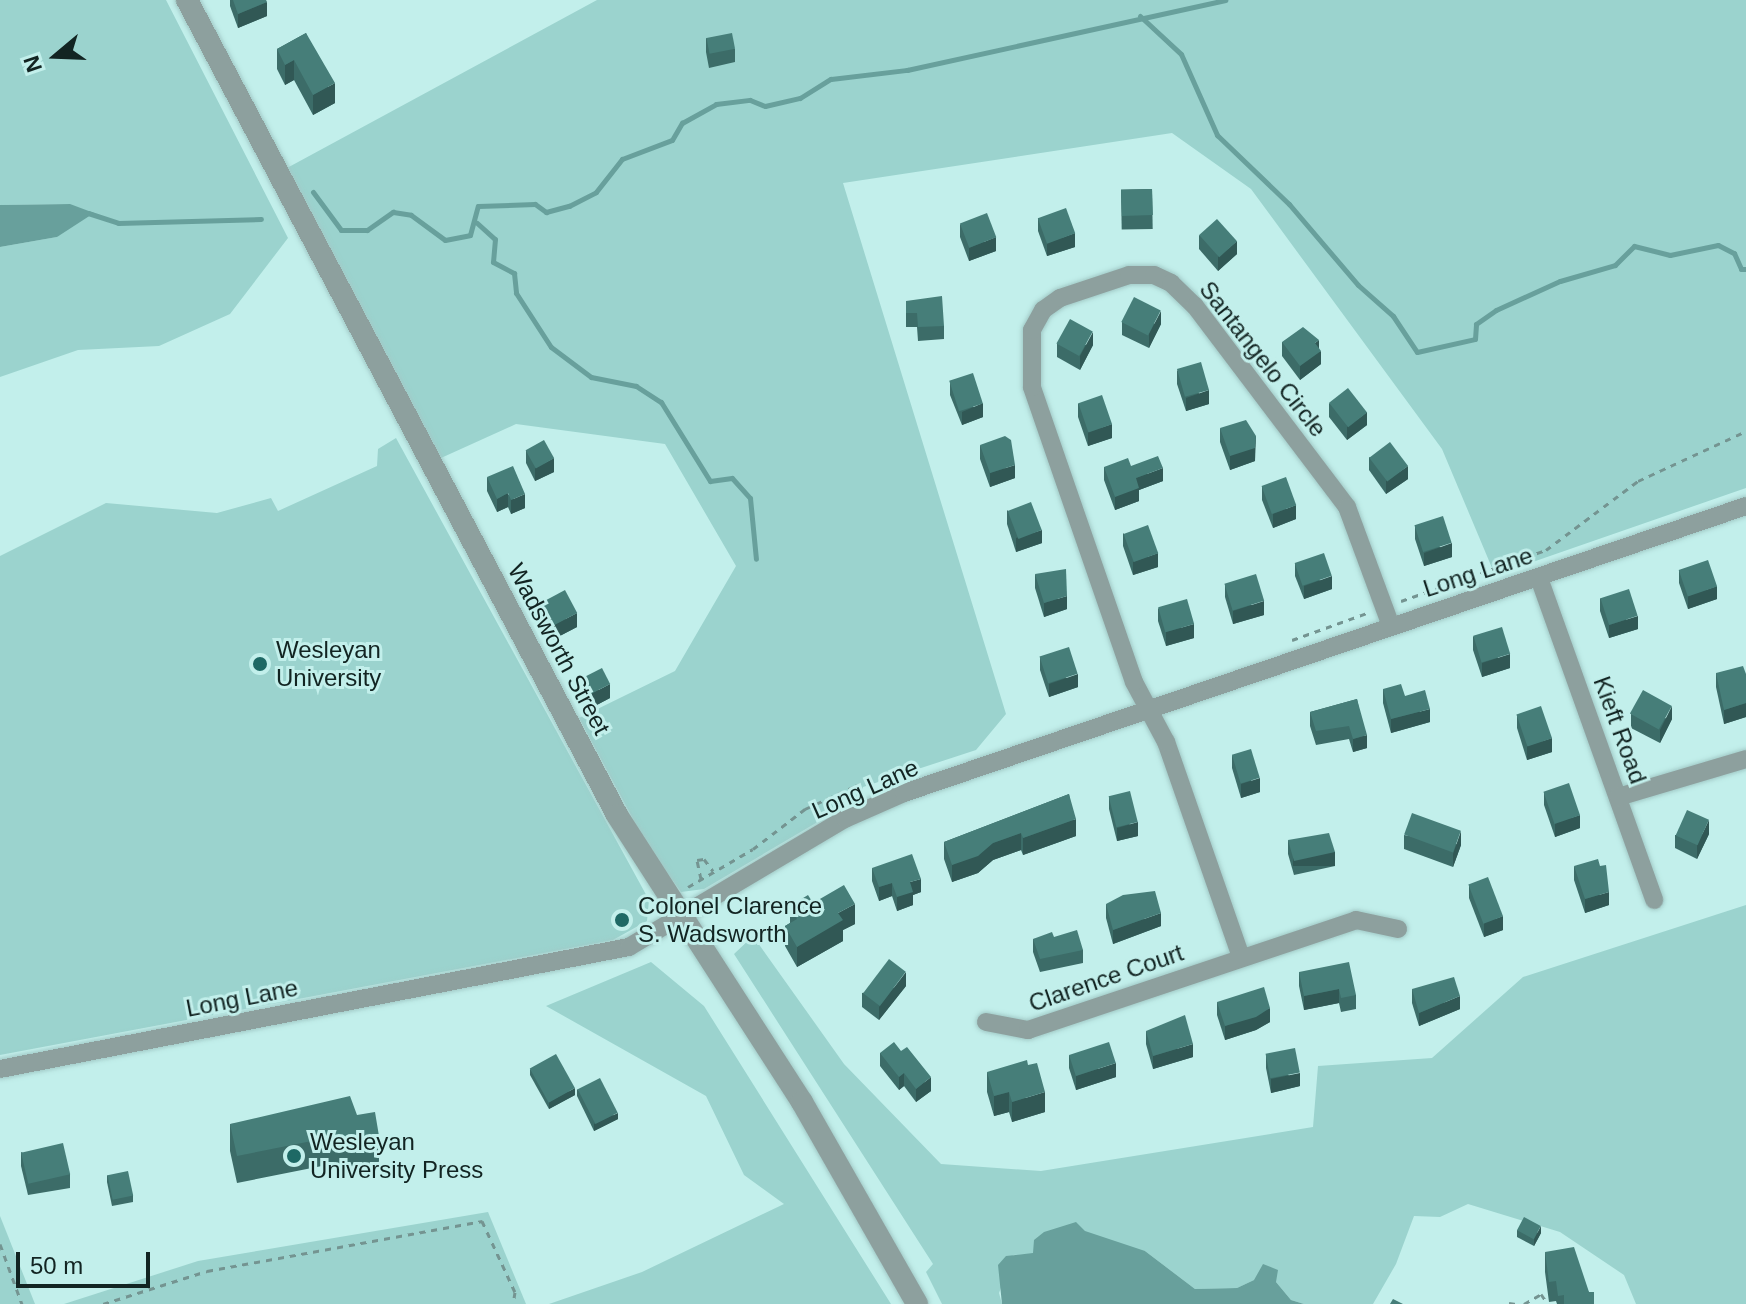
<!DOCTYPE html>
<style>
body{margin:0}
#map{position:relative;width:1746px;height:1304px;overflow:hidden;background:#c2efeb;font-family:Arial,sans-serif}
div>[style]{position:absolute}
.green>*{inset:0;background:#9bd3ce}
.water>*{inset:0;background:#68a09c}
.stream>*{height:5px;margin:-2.5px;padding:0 2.5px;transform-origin:2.5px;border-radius:2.5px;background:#68a09c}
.path>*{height:3px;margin-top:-1.5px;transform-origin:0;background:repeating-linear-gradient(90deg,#749491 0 6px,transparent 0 12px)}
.roads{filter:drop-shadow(0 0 2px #a2cac7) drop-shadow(0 0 2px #a2cac7)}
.minor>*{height:18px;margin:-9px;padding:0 9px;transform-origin:9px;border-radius:9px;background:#8da09e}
.tertiary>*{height:22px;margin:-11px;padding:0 11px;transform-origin:11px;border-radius:11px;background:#8da09e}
.wall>*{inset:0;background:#3c6c68;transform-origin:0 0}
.shaded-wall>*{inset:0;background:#315855;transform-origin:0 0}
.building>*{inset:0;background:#467e79;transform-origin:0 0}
.dots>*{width:22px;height:22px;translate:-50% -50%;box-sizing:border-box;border:4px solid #c2efeb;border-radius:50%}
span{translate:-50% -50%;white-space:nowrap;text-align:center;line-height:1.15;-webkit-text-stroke:6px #c2efeb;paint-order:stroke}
.street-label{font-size:24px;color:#122422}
.poi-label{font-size:24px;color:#122422}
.left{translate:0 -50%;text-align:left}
.north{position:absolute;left:16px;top:16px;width:80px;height:80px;-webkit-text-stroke:6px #c2efeb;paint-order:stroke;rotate:251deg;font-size:22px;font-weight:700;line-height:32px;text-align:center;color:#122422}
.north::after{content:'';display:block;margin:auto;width:28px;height:36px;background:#122422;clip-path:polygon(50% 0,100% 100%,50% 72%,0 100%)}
.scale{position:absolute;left:16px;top:1252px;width:134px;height:36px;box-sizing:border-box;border:4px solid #122422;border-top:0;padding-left:10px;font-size:24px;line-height:28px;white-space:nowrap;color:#122422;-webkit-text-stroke:6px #c2efeb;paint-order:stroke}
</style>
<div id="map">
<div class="green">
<i style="clip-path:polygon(0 0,166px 0,288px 238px,230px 314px,159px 346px,78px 350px,0 377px,0 247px,57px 237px,70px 204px,0 205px)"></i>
<i style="clip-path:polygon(597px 0,1746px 0,1746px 488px,1495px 575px,1442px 449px,1251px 189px,1172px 133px,843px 183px,1006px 714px,976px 750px,863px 787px,862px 796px,704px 889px,681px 892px,646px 843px,579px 718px,675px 671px,736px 566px,665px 444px,516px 424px,441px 458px,287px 168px)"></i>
<i style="clip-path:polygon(396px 438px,649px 900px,647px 921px,613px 940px,0 1055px,0 556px,106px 503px,217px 513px,271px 498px,278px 511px,377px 466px,378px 449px)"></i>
<i style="clip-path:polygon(1746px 905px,1746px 1304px,1636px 1304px,1624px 1275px,1560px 1232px,1468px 1204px,1440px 1217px,1414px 1216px,1396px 1264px,1373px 1304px,1304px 1304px,1291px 1300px,1276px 1282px,1254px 1280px,1237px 1288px,1195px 1289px,1145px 1251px,1013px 1255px,999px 1293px,1002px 1304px,942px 1304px,926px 1272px,933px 1264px,734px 954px,753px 936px,844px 1064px,941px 1164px,1041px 1171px,1313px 1127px,1318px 1066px,1432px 1058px,1523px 977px)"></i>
<i style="clip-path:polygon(651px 962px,704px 1006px,891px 1304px,549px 1304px,642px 1272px,784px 1204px,744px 1175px,706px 1096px,546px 1006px)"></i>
<i style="clip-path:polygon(488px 1212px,526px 1304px,64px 1304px,198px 1261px)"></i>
<i style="clip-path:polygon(0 1216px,35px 1304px,0 1304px)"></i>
</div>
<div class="water">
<i style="clip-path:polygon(70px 204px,94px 213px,57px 237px,0 247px,0 205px)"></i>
<i style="clip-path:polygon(1076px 1222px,1085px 1231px,1145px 1251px,1195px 1289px,1237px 1288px,1254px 1280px,1263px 1264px,1278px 1270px,1276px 1282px,1291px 1300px,1304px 1304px,1002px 1304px,998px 1265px,1006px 1256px,1033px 1253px,1034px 1240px,1044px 1232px)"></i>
</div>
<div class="stream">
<i style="left:1140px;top:16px;width:56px;rotate:42.8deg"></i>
<i style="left:1181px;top:54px;width:89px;rotate:66deg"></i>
<i style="left:1217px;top:135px;width:100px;rotate:43.8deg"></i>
<i style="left:1289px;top:204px;width:106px;rotate:49.6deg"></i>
<i style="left:1358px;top:285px;width:47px;rotate:41.5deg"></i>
<i style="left:1393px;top:316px;width:43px;rotate:56.3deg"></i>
<i style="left:1417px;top:352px;width:59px;rotate:-12.6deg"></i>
<i style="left:1475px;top:339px;width:15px;rotate:-86deg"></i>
<i style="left:1476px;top:324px;width:24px;rotate:-35deg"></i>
<i style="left:1496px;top:310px;width:70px;rotate:-24.4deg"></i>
<i style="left:1560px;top:281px;width:57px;rotate:-16.2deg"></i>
<i style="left:1615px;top:265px;width:27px;rotate:-45deg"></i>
<i style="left:1634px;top:246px;width:37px;rotate:14deg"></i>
<i style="left:1670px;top:255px;width:49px;rotate:-11.8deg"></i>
<i style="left:1718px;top:245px;width:18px;rotate:27deg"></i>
<i style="left:1734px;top:253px;width:17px;rotate:66deg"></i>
<i style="left:1741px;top:269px;width:5px"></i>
<i style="left:313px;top:192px;width:47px;rotate:53.6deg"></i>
<i style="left:341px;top:230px;width:26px"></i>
<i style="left:367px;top:230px;width:32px;rotate:-35deg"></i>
<i style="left:393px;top:212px;width:18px;rotate:9deg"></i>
<i style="left:411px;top:215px;width:42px;rotate:36.3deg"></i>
<i style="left:445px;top:240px;width:25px;rotate:-11deg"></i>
<i style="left:470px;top:235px;width:30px;rotate:-75deg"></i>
<i style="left:478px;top:206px;width:57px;rotate:-2deg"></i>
<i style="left:535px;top:204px;width:14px;rotate:36deg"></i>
<i style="left:546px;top:212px;width:24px;rotate:-15deg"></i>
<i style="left:569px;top:206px;width:30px;rotate:-27deg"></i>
<i style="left:596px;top:192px;width:42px;rotate:-51.8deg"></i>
<i style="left:622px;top:159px;width:53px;rotate:-20.8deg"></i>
<i style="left:672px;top:140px;width:20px;rotate:-60deg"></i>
<i style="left:682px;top:123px;width:39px;rotate:-29deg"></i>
<i style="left:716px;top:104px;width:34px;rotate:-7deg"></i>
<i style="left:750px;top:100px;width:16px;rotate:22deg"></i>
<i style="left:765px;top:106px;width:36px;rotate:-13deg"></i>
<i style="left:800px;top:98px;width:36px;rotate:-32deg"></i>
<i style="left:831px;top:79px;width:77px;rotate:-6.8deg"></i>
<i style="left:907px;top:70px;width:326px;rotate:-12.4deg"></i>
<i style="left:88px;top:213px;width:32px;rotate:18deg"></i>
<i style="left:118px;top:223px;width:143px;rotate:-1.6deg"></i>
<i style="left:477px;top:223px;width:24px;rotate:42deg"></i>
<i style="left:495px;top:239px;width:23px;rotate:95deg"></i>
<i style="left:493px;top:262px;width:24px;rotate:28deg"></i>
<i style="left:514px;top:273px;width:20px;rotate:84deg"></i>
<i style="left:516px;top:293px;width:64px;rotate:57.1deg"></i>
<i style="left:551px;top:347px;width:50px;rotate:36.9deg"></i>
<i style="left:591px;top:377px;width:46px;rotate:11.3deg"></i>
<i style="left:636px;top:386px;width:30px;rotate:33deg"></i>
<i style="left:661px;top:402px;width:93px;rotate:58.2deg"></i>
<i style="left:710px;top:481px;width:22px;rotate:-8deg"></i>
<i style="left:732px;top:478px;width:27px;rotate:48deg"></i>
<i style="left:750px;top:498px;width:61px;rotate:84.4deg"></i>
</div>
<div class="path">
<i style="left:1401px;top:601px;width:154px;rotate:-19.4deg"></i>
<i style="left:1546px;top:550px;width:115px;rotate:-36.9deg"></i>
<i style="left:1638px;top:481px;width:119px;rotate:-24.8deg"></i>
<i style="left:1292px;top:640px;width:80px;rotate:-19.8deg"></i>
<i style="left:701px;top:879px;width:19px;rotate:-102deg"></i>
<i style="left:697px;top:860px;width:7px;rotate:-8deg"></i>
<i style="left:704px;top:859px;width:15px;rotate:53deg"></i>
<i style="left:688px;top:887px;width:75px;rotate:-30.3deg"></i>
<i style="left:753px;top:849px;width:66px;rotate:-37.6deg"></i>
<i style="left:805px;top:809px;width:55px;rotate:-24.7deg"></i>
<i style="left:855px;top:786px;width:69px;rotate:-16.9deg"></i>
<i style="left:0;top:1244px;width:64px;rotate:69.9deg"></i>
<i style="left:1509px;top:1303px;width:7px;rotate:8deg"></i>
<i style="left:103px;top:1304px;width:109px;rotate:-17.6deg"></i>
<i style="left:207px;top:1271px;width:280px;rotate:-10.3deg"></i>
<i style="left:482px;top:1221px;width:78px;rotate:65.1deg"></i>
<i style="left:515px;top:1292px;width:12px;rotate:99deg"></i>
<i style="left:1524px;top:1304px;width:20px;rotate:-30deg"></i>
<i style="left:1541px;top:1294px;width:12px;rotate:55deg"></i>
</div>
<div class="roads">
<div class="minor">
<i style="left:1539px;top:578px;width:342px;rotate:70.3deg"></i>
<i style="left:1618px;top:797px;width:134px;rotate:-16.5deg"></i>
<i style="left:1241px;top:957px;width:228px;rotate:-109.2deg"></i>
<i style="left:1166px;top:742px;width:68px;rotate:-118.1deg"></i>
<i style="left:1134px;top:682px;width:312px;rotate:-109.1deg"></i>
<i style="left:1032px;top:387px;width:57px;rotate:-90deg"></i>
<i style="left:1032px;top:330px;width:23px;rotate:-61deg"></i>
<i style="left:1043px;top:310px;width:21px;rotate:-35deg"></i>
<i style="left:1060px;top:298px;width:73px;rotate:-18.4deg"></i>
<i style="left:1129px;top:275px;width:25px"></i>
<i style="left:1154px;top:275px;width:19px;rotate:25deg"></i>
<i style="left:1171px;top:283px;width:33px;rotate:44deg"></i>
<i style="left:1195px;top:306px;width:252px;rotate:52.9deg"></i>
<i style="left:1347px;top:507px;width:127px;rotate:69.7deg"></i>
<i style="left:986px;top:1022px;width:43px;rotate:10.8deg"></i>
<i style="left:1028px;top:1030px;width:346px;rotate:-18.5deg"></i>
<i style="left:1356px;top:920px;width:43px;rotate:12.1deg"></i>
<i style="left:0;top:1069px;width:641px;rotate:-10.98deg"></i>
<i style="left:629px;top:947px;width:251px;rotate:-30.7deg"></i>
<i style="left:845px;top:819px;width:64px;rotate:-23.8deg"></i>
<i style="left:904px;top:793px;width:890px;rotate:-18.82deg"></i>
</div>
<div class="tertiary">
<i style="left:187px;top:0;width:921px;rotate:62.18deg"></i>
<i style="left:617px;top:815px;width:341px;rotate:57.2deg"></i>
<i style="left:802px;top:1102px;width:232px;rotate:60.3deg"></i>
</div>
</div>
<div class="wall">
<i style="clip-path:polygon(230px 0,266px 0,267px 16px,238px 28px,230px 6px)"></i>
<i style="clip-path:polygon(306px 33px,335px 103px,313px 115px,294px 80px,285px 85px,277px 69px,277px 49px)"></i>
<i style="clip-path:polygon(706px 38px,735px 49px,735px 62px,709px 68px,706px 52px)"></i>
<i style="left:1152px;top:189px;width:40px;height:31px;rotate:89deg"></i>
<i style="clip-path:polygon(1038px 218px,1075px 247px,1047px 256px,1038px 231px)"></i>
<i style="clip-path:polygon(960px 224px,996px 251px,969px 261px,960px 237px)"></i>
<i style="clip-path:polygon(1199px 235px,1237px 254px,1218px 271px,1199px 249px)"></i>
<i style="clip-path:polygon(906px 301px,944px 326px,944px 339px,918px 341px,917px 327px,906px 327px)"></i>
<i style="clip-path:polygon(1122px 322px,1161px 324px,1149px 348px,1122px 335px)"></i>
<i style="clip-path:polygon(1282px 342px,1319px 348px,1321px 364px,1300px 380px,1282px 356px)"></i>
<i style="clip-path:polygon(1057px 344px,1093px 345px,1080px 370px,1057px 357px)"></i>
<i style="clip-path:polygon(1177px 370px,1209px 404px,1186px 411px,1177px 384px)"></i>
<i style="clip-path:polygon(950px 382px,983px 417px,962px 425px,950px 395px)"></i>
<i style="clip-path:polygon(1078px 403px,1112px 438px,1088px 446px,1078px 417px)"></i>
<i style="clip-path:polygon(1329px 403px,1367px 425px,1347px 440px,1329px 417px)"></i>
<i style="clip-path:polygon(1220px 428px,1255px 461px,1230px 470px,1220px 442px)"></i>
<i style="clip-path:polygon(980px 445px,1015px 478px,990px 487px,980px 459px)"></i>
<i style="clip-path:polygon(526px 450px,554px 472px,535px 481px,526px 463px)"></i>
<i style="clip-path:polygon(1369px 457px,1408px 479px,1386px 494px,1369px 470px)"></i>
<i style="clip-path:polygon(1131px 466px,1163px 481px,1139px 490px,1139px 501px,1115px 510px,1104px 480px,1104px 467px)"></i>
<i style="clip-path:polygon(487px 477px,525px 508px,511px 514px,508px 507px,497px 512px,487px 491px)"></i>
<i style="clip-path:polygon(1262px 486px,1296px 519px,1273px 528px,1262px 500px)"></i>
<i style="clip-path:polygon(1007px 510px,1042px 543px,1016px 552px,1007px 524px)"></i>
<i style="clip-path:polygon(1415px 526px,1452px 557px,1424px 566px,1415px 539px)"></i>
<i style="clip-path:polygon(1123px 533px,1158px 567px,1133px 575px,1123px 546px)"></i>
<i style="clip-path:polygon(1295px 563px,1332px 589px,1304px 599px,1295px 576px)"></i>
<i style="clip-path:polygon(1679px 570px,1717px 599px,1688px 609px,1679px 583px)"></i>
<i style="clip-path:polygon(1035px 574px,1067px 609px,1044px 617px,1035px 588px)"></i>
<i style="clip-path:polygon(1225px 584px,1264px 615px,1233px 624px,1225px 597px)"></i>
<i style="clip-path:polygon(1600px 598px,1638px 629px,1609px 638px,1600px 611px)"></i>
<i style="clip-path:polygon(540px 603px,577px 627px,552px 640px,540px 616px)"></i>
<i style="clip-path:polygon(1158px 608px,1194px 638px,1166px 646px,1158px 621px)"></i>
<i style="clip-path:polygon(1473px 636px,1510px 668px,1482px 677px,1473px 650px)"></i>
<i style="clip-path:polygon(1040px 657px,1078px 687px,1049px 697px,1040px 670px)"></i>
<i style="clip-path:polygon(1716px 673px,1746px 674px,1746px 717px,1724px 724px,1716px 687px)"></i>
<i style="clip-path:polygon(582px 678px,610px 698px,591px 708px,582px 691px)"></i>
<i style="clip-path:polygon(1383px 689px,1405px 696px,1430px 722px,1391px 733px,1383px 703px)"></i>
<i style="clip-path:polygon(1357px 699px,1367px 748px,1353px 752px,1349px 739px,1316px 745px,1310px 726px,1310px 712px)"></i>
<i style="clip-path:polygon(1631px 714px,1672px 719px,1660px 743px,1631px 728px)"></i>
<i style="clip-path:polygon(1517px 715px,1552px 752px,1527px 760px,1517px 728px)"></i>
<i style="clip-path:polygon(1232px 755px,1260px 792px,1241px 798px,1232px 768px)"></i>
<i style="clip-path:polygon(1544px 792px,1580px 828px,1555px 837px,1544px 805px)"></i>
<i style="clip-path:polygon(1069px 794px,1076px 836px,1023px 855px,1021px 850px,993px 860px,978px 873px,952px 882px,944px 859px,944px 842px)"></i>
<i style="clip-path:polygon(1109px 796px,1138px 836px,1117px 841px,1109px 809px)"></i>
<i style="clip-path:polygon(1709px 834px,1697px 859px,1675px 848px,1675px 835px)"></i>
<i style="clip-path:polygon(1404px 835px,1461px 845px,1453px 867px,1404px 849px)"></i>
<i style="clip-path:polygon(1288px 840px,1335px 866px,1294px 875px,1288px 854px)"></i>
<i style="clip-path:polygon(1574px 866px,1609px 905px,1585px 913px,1574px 880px)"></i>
<i style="clip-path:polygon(872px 868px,921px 892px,913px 895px,913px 905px,897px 911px,892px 896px,879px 901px,872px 881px)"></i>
<i style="clip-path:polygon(1469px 885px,1503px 930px,1484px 937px,1469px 898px)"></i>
<i style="clip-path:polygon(813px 903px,855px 924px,843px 930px,843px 941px,797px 967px,785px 946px,785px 926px,790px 923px,790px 906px)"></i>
<i style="clip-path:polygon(1106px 904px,1161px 926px,1113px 944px,1106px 918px)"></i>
<i style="clip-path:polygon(1054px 937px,1083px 950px,1083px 963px,1040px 972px,1033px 952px,1033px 939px)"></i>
<i style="clip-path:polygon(1299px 972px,1356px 995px,1356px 1009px,1341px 1012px,1339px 1003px,1304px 1010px,1299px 986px)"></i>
<i style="clip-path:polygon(906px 986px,879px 1020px,862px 1007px,862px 993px)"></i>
<i style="clip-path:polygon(1412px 989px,1460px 1009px,1419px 1026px,1412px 1003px)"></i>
<i style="clip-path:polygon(1217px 1002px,1270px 1022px,1256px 1030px,1225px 1040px,1217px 1015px)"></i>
<i style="clip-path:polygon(1146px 1031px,1193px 1057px,1153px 1069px,1146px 1044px)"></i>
<i style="clip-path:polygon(901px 1051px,931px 1091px,916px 1102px,904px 1086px,899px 1090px,880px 1066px,880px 1053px)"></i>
<i style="clip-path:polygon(1266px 1054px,1300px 1086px,1271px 1093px,1266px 1068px)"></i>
<i style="clip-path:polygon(1069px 1055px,1116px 1077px,1076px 1090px,1069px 1068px)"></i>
<i style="clip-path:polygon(530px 1069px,575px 1095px,549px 1109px,530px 1075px)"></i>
<i style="clip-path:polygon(987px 1072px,1045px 1112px,1012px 1122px,1009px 1112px,994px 1116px,987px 1092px)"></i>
<i style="clip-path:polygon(577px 1089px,618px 1119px,594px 1131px,577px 1096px)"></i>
<i style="clip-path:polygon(357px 1115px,379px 1136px,379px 1163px,338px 1171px,337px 1163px,237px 1183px,230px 1151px,230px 1124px)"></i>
<i style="clip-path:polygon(21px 1152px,70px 1174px,70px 1188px,28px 1195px,21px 1166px)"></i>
<i style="clip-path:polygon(107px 1175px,133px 1195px,133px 1202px,112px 1206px,107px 1182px)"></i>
<i style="clip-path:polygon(1517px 1230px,1541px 1233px,1534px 1246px,1517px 1237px)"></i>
<i style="clip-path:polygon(1545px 1252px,1589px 1292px,1594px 1304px,1557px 1304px,1556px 1301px,1549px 1302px,1545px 1272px)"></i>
</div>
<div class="shaded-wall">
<i style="clip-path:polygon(267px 2px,267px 16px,238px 28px,238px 14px)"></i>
<i style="clip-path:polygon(294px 60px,294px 80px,285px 85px,285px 65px)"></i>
<i style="clip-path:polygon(335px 83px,335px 103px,313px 115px,313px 95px)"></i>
<i style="clip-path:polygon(1075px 233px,1075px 247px,1047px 256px,1047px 243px)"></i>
<i style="clip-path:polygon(996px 237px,996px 251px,969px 261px,969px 248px)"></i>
<i style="clip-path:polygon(1237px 241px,1237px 254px,1218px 271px,1218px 257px)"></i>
<i style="clip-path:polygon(1161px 311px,1161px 324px,1149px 348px,1149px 334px)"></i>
<i style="clip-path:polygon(1093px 332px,1093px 345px,1080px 370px,1080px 356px)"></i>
<i style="clip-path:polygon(1319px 340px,1319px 352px,1321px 351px,1321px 364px,1300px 380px,1300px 366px,1315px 343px)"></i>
<i style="clip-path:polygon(1209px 390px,1209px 404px,1186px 411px,1186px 398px)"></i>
<i style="clip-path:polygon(983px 403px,983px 417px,962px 425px,962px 412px)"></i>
<i style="clip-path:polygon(1367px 412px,1367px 425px,1347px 440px,1347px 427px)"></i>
<i style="clip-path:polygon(1112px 424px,1112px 438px,1088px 446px,1088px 432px)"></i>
<i style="clip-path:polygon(1256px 436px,1255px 461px,1230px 470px,1230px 456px)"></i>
<i style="clip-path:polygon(554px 458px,554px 472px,535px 481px,535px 468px)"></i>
<i style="clip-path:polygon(1015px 465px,1015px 478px,990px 487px,990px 473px)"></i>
<i style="clip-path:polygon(1408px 466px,1408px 479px,1386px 494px,1386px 481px)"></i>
<i style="clip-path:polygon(1163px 468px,1163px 481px,1139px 490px,1139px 501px,1115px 510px,1115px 497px,1136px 478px)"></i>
<i style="clip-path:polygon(508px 493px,508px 507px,497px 512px,497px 499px)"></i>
<i style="clip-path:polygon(525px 494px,525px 508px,511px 514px,511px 500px)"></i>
<i style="clip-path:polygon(1296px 505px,1296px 519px,1273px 528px,1273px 514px)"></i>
<i style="clip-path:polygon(1042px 530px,1042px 543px,1016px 552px,1016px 538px)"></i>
<i style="clip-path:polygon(1452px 543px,1452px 557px,1424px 566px,1424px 553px)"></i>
<i style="clip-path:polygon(1158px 553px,1158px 567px,1133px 575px,1133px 562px)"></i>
<i style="clip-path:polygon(1332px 576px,1332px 589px,1304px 599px,1304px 586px)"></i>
<i style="clip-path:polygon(1717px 586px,1717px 599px,1688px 609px,1688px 596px)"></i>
<i style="clip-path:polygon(1067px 596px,1067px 609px,1044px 617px,1044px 603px)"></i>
<i style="clip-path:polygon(1264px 601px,1264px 615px,1233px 624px,1233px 611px)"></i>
<i style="clip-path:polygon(577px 613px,577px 627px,552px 640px,552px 626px)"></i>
<i style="clip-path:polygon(1638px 616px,1638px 629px,1609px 638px,1609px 625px)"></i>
<i style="clip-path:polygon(1194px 624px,1194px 638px,1166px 646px,1166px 632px)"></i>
<i style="clip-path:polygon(1510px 654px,1510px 668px,1482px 677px,1482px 663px)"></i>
<i style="clip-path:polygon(1078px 674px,1078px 687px,1049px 697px,1049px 684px)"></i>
<i style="clip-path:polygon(610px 684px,610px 698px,591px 708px,591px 694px)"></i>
<i style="clip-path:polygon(1746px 703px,1746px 717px,1724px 724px,1724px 710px)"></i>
<i style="clip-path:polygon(1672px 706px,1672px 719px,1660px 743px,1660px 730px)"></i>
<i style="clip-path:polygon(1430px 709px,1430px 722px,1391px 733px,1391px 719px)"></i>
<i style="clip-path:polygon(1367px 735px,1367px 748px,1353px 752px,1353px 739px)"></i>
<i style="clip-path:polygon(1552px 738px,1552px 752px,1527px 760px,1527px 746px)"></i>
<i style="clip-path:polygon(1260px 778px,1260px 792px,1241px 798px,1241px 784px)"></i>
<i style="clip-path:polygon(1580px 815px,1580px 828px,1555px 837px,1555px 823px)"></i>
<i style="clip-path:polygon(1076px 819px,1076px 836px,1023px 855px,1023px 838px)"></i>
<i style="clip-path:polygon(1709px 820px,1709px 834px,1697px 859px,1697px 845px)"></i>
<i style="clip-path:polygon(1138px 822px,1138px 836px,1117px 841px,1117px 828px)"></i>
<i style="clip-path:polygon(1461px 831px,1461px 845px,1453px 867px,1453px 854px)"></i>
<i style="clip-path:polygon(1021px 833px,1021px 850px,993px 860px,978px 873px,952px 882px,952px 865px,993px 843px)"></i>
<i style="left:1335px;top:852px;width:14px;height:42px;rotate:90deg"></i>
<i style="clip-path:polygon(921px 879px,921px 892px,913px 895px,913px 905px,897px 911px,897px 897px,910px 882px)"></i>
<i style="clip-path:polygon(892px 883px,892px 896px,879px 901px,879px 887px)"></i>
<i style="clip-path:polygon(1609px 892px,1609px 905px,1585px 913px,1585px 899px)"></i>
<i style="clip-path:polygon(855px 904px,855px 924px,843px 930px,843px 941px,797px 967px,797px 947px,838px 913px)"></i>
<i style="clip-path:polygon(1161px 913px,1161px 926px,1113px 944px,1113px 930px)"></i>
<i style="clip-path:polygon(1503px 916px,1503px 930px,1484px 937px,1484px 923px)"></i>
<i style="clip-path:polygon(906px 972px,906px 986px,879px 1020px,879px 1007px)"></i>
<i style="clip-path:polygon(1339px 989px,1339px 1003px,1304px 1010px,1304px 996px)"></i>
<i style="clip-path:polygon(1460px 996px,1460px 1009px,1419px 1026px,1419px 1013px)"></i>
<i style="clip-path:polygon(1270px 1008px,1270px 1022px,1256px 1030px,1225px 1040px,1225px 1026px)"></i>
<i style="clip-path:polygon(1193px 1044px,1193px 1057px,1153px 1069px,1153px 1056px)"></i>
<i style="clip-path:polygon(1116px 1063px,1116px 1077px,1076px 1090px,1076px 1076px)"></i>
<i style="clip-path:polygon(904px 1073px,904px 1086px,899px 1090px,899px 1077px)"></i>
<i style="clip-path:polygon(1300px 1073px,1300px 1086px,1271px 1093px,1271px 1079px)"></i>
<i style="clip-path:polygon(931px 1077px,931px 1091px,916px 1102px,916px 1089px)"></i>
<i style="clip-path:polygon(575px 1088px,575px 1095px,549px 1109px,549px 1102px)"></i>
<i style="clip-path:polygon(1009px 1092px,1009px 1112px,994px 1116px,994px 1096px)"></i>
<i style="clip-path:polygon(1045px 1092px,1045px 1112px,1012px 1122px,1012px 1102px)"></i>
<i style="clip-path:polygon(618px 1113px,618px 1119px,594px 1131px,594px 1124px)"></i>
<i style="clip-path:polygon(1541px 1226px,1541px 1233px,1534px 1246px,1534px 1239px)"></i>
</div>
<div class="building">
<i style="clip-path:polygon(233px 0,266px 0,267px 2px,238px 14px)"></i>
<i style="clip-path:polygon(306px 33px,335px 83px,313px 95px,294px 60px,285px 65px,277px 49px)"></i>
<i style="left:732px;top:33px;width:16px;height:26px;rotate:79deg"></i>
<i style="left:1152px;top:189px;width:26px;height:31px;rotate:88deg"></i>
<i style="left:1066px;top:208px;width:27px;height:30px;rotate:70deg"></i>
<i style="left:987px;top:213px;width:26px;height:29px;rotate:69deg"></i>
<i style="left:1217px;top:219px;width:30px;height:24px;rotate:48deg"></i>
<i style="clip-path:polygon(942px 296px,944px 326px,918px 327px,917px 313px,906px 313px,906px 301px)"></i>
<i style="left:1134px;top:297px;width:30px;height:28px;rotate:27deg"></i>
<i style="left:1070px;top:319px;width:26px;height:28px;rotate:29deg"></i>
<i style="clip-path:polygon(1303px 327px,1319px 340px,1315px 343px,1321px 351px,1300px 366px,1282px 342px)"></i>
<i style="left:1201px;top:362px;width:29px;height:25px;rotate:74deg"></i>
<i style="left:973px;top:373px;width:32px;height:25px;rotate:72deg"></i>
<i style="left:1348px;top:388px;width:31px;height:24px;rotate:52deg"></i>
<i style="left:1102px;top:395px;width:31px;height:25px;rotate:71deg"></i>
<i style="clip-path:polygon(1246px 420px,1256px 436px,1255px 448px,1230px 456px,1220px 428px)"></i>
<i style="clip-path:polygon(1005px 436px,1011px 440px,1015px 465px,990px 473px,980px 445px)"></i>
<i style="left:544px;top:440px;width:21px;height:21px;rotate:61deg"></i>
<i style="left:1390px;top:442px;width:30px;height:26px;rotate:53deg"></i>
<i style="clip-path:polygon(1158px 456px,1163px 468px,1136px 478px,1139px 488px,1115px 497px,1104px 467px,1128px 458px,1131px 466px)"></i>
<i style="clip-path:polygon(513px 466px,525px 494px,511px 500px,508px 493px,497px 499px,487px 477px)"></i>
<i style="left:1286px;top:477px;width:30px;height:26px;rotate:70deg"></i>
<i style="left:1031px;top:502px;width:30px;height:25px;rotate:69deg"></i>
<i style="left:1443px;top:516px;width:28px;height:30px;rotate:72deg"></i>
<i style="left:1148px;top:525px;width:30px;height:26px;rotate:70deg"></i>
<i style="left:1324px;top:553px;width:24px;height:31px;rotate:71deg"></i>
<i style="left:1708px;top:560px;width:28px;height:31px;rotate:71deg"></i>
<i style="clip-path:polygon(1066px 569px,1067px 596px,1044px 603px,1035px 574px)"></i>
<i style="left:1256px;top:574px;width:28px;height:33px;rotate:73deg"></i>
<i style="left:1629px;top:589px;width:28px;height:30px;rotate:72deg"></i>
<i style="left:565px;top:590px;width:26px;height:28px;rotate:62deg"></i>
<i style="left:1187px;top:599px;width:26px;height:30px;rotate:74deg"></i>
<i style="left:1502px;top:627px;width:28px;height:30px;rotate:73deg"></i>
<i style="left:1069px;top:647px;width:28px;height:31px;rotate:72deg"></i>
<i style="clip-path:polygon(1743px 666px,1746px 674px,1746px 703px,1724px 710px,1716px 673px)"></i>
<i style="left:602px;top:668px;width:18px;height:22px;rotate:63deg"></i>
<i style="clip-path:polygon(1401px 684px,1405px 696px,1425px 690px,1430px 709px,1391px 719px,1383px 689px)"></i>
<i style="left:1643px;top:690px;width:33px;height:27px;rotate:29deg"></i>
<i style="clip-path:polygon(1357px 699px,1367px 735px,1353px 739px,1349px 726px,1316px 731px,1310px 712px)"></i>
<i style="left:1541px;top:706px;width:34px;height:26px;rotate:71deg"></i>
<i style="left:1251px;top:749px;width:30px;height:20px;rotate:73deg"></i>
<i style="left:1569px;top:783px;width:34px;height:27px;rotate:71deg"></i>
<i style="left:1130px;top:791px;width:32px;height:22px;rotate:76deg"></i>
<i style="clip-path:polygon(1069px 794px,1076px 819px,1023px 838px,1021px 833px,993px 843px,978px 856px,952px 865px,944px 842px)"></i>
<i style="left:1687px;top:810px;width:24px;height:28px;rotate:24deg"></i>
<i style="left:1412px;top:813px;width:52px;height:23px;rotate:20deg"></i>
<i style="clip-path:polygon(1329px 833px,1335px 852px,1294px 861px,1288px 840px)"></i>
<i style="clip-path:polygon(912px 854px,921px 879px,910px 882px,913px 892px,897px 897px,892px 883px,879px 887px,872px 868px)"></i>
<i style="clip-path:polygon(1598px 859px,1600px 866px,1606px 865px,1609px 892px,1585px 899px,1574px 866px)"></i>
<i style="left:1488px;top:877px;width:42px;height:21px;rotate:69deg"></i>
<i style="clip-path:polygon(844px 885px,855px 904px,838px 913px,843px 920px,797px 947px,785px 926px,797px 919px,790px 906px,808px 895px,813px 903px)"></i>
<i style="clip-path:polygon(1155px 891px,1161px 913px,1113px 930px,1106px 904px,1123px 895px)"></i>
<i style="clip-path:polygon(1077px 930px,1083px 950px,1040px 959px,1033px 939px,1052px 932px,1054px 937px)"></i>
<i style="left:889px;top:959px;width:21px;height:43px;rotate:37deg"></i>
<i style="clip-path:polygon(1349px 962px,1356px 995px,1341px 998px,1339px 989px,1304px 996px,1299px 972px)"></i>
<i style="clip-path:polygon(1454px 977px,1460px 996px,1419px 1013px,1412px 989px)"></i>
<i style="clip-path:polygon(1264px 987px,1270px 1008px,1256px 1017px,1225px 1026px,1217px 1002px)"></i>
<i style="clip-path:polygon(1185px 1015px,1193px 1044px,1153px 1056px,1146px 1031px)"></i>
<i style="clip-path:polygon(894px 1042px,901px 1051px,907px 1047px,931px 1077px,916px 1089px,904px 1073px,899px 1077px,880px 1053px)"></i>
<i style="left:1109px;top:1042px;width:22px;height:42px;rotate:72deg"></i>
<i style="left:1295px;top:1048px;width:25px;height:30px;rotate:79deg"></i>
<i style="left:556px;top:1054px;width:39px;height:30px;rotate:61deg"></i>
<i style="clip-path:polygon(1027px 1060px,1028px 1065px,1037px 1063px,1045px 1092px,1012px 1102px,1009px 1092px,994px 1096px,987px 1072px)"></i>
<i style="left:600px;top:1078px;width:39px;height:25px;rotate:63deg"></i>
<i style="clip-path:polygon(350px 1096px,357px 1115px,375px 1112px,379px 1136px,338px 1144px,337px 1136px,237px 1156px,230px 1124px)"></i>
<i style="left:63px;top:1143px;width:32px;height:43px;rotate:77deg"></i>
<i style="left:128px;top:1171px;width:25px;height:21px;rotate:78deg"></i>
<i style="left:1524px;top:1217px;width:19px;height:15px;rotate:28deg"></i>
<i style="clip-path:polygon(1574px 1247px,1589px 1292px,1594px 1292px,1594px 1304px,1564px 1304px,1564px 1295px,1558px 1296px,1556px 1281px,1549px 1282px,1545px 1252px)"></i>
<i style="clip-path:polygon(1393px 1299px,1403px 1304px,1390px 1304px)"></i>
</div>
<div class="dots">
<i style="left:260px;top:664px;background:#1e6965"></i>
<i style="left:622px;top:920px;background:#1e6965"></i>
<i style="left:294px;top:1156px;background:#1e6965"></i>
</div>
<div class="street-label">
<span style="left:1263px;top:359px;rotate:52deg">Santangelo Circle</span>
<span style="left:1478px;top:572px;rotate:-18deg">Long Lane</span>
<span style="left:559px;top:649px;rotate:62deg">Wadsworth Street</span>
<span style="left:1620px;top:730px;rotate:70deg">Kieft Road</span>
<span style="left:865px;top:789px;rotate:-24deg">Long Lane</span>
<span style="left:1106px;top:978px;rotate:-19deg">Clarence Court</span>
<span style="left:242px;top:998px;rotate:-11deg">Long Lane</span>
</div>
<div class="poi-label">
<span class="left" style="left:276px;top:664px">Wesleyan<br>University</span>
<span class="left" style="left:638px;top:920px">Colonel Clarence<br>S. Wadsworth</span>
<span class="left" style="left:310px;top:1156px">Wesleyan<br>University Press</span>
</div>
<div class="north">N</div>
<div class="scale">50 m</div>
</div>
